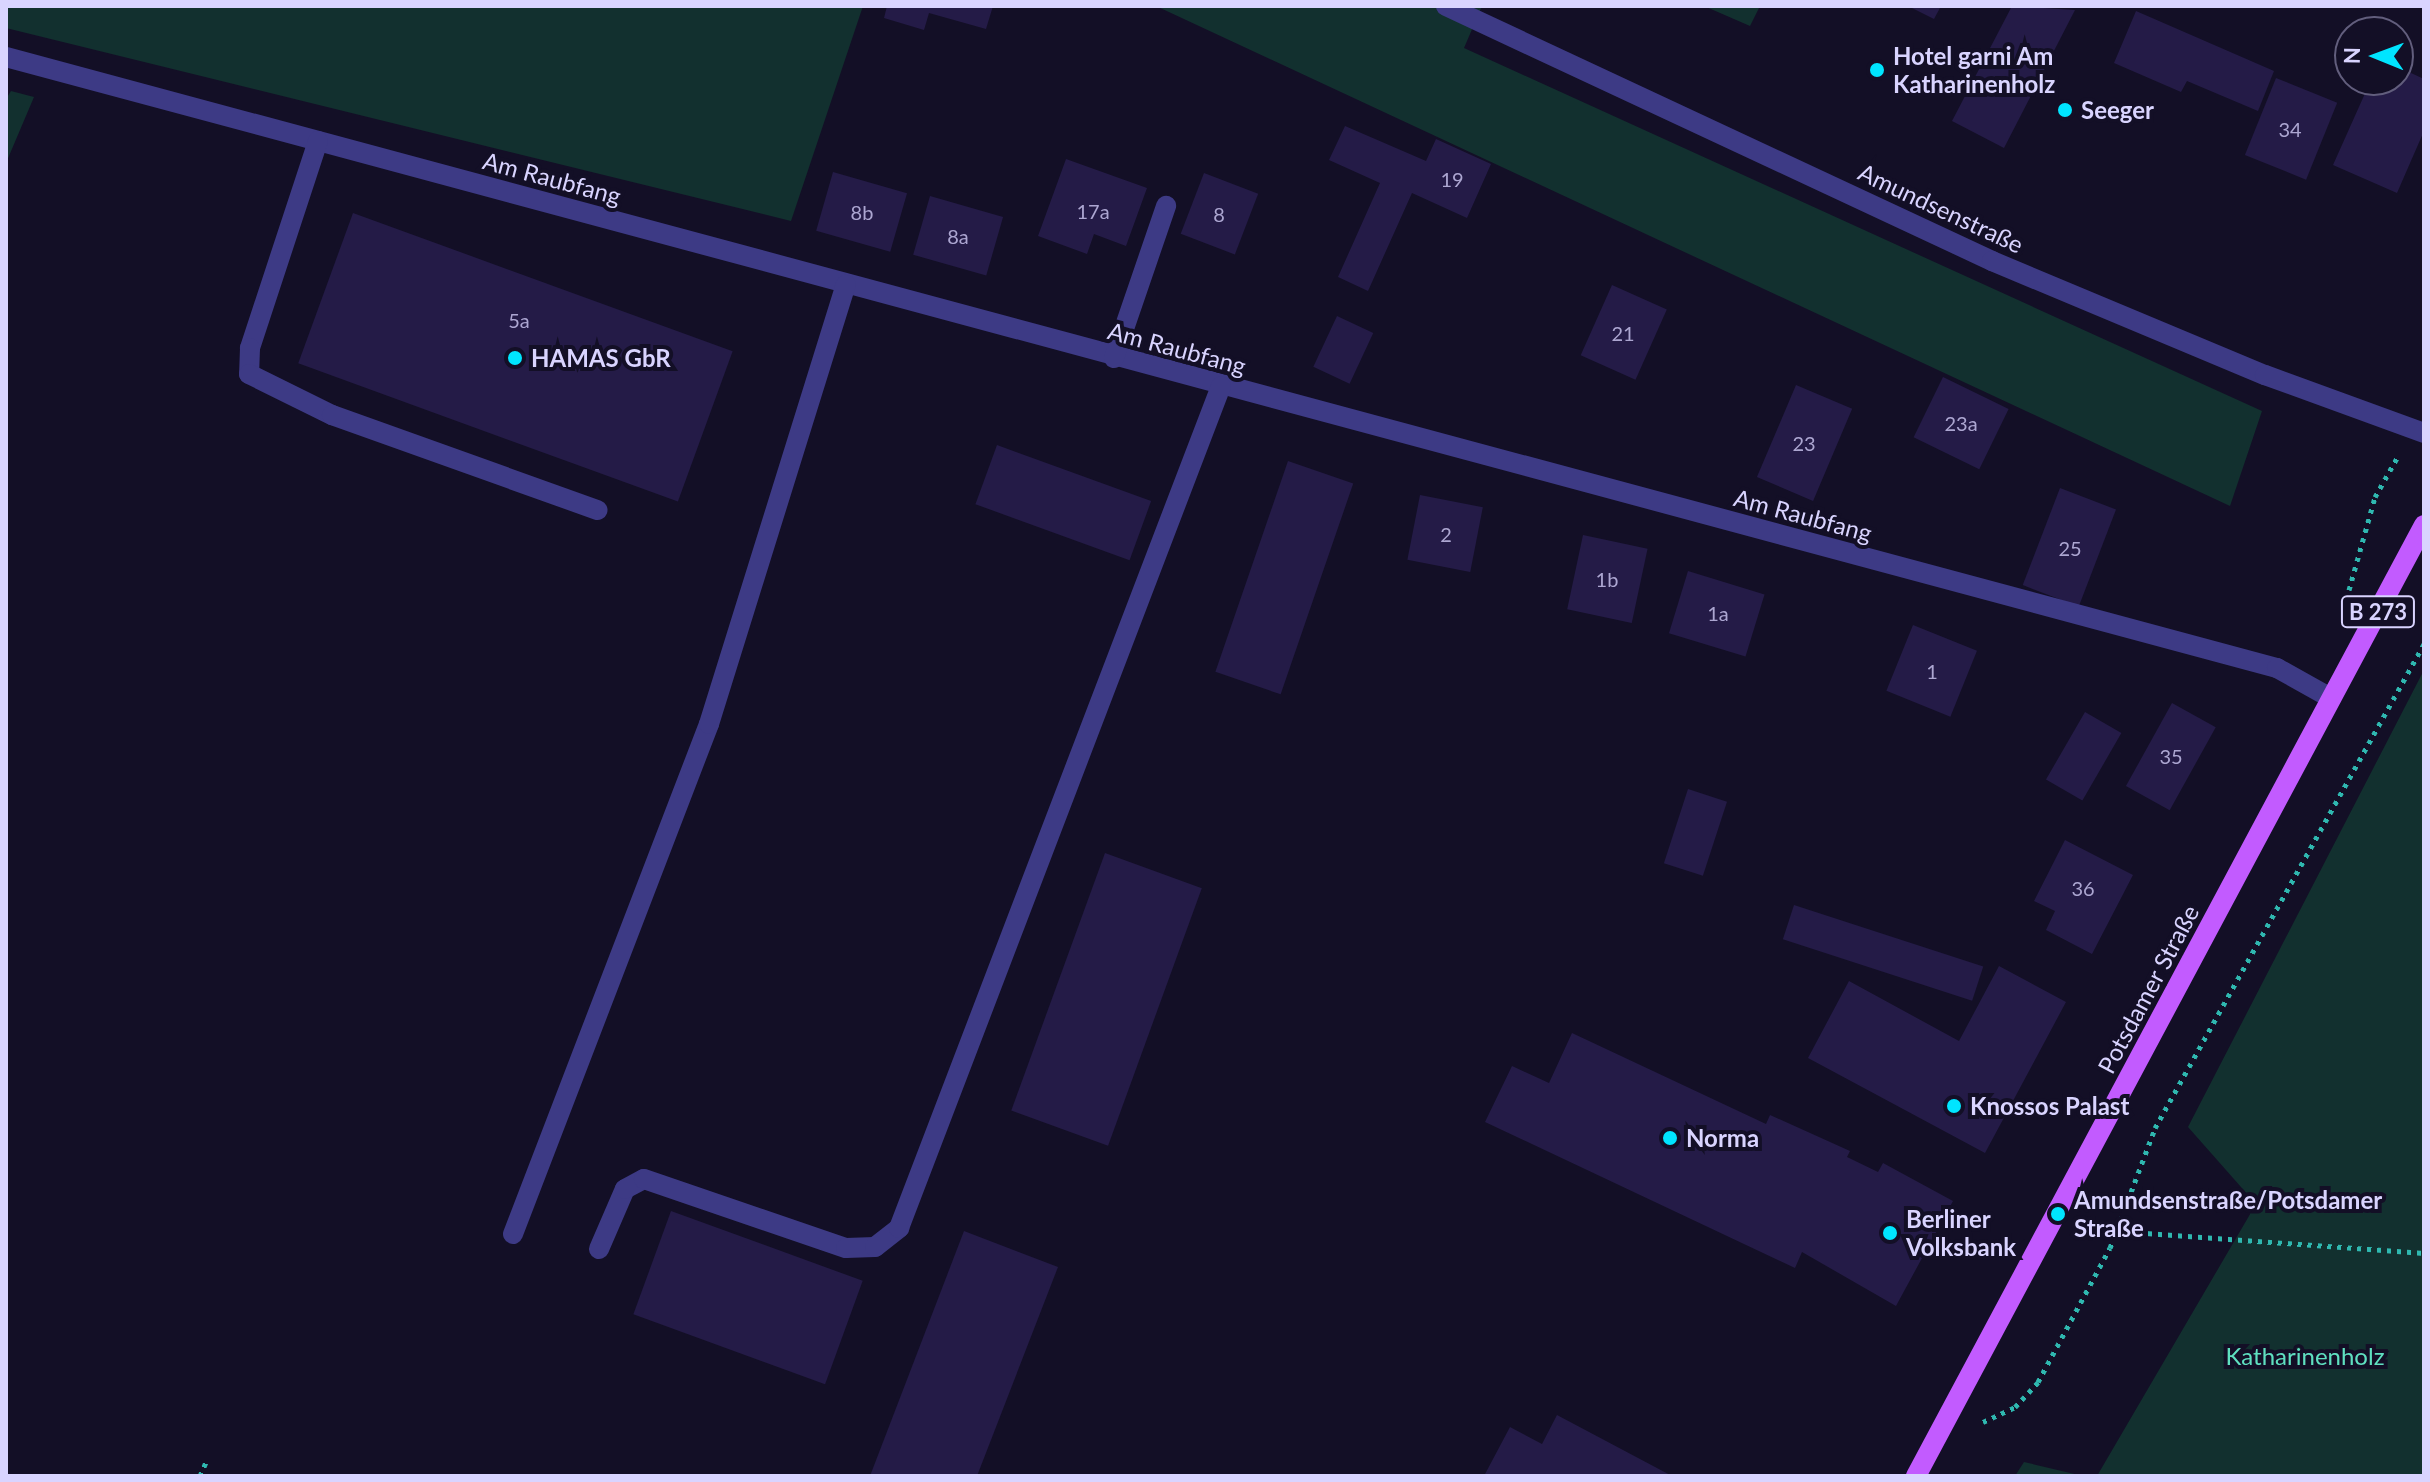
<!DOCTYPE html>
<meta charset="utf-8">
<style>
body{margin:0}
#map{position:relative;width:2430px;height:1482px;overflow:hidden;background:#130f26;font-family:Lato,sans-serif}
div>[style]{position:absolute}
.green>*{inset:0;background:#12302f}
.building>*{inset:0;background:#241b47;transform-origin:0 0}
.path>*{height:5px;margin-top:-2.5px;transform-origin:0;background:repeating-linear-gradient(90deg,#2fb8b0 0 4px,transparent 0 10px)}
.minor>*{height:20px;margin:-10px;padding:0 10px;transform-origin:10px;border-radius:10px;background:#3d3a85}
.major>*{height:20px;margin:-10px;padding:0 10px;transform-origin:10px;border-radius:10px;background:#c25bff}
.dots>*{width:22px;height:22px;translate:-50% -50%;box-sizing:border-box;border:4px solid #130f26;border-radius:50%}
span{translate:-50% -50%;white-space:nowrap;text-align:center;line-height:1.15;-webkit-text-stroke:8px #130f26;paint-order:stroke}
.number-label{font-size:20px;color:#aca6d1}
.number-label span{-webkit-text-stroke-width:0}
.shield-label span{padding:2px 6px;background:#130f26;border:2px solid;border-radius:6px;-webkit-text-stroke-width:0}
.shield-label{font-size:22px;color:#d9d4ff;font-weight:700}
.poi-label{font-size:24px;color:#d9d4ff;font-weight:700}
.left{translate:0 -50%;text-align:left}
.street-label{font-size:24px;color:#d9d4ff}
.park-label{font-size:24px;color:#5fe0c0}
.frame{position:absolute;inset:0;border:8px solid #d9d4ff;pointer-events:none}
.north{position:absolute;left:2334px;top:16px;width:80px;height:80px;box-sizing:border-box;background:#130f26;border:2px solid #625e7d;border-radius:50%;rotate:271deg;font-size:22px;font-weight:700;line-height:32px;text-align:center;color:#d9d4ff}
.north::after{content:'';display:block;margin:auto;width:28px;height:36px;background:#00e5ff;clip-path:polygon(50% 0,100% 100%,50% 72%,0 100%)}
</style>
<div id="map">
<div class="green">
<i style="clip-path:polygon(6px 6px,863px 6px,791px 221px,6px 28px)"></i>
<i style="clip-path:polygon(1156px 6px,1482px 6px,1464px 48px,2262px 411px,2230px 506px)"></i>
<i style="clip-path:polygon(1704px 6px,1760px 6px,1750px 26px)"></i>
<i style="clip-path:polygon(11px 91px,34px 97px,6px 163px,6px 99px)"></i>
<i style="clip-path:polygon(2424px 670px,2424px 1476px,2097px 1476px,2256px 1204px,2188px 1127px)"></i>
<i style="clip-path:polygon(2024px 1462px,2083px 1476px,2015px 1476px)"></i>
</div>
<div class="building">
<i style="clip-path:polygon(887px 6px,993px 6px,986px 29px,929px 13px,924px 30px,884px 18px)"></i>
<i style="clip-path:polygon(1908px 6px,1941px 6px,1934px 19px)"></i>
<i style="clip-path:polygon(2012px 6px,2075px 10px,2004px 148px,1952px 121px)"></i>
<i style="clip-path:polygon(2136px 11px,2274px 71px,2258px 111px,2187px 81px,2181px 92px,2114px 63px)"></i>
<i style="clip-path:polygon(2398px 67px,2424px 79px,2424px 131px,2397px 193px,2333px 165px,2371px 80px,2398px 80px)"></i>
<i style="left:2276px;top:78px;width:66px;height:83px;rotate:22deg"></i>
<i style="clip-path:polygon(1345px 126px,1426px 161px,1436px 139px,1491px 164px,1467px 218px,1412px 193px,1368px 291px,1338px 277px,1380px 183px,1329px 160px)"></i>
<i style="clip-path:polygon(1066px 159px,1147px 188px,1126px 246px,1094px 234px,1087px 254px,1038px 236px)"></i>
<i style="left:833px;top:172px;width:77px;height:61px;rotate:16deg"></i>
<i style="left:1204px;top:173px;width:58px;height:65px;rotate:21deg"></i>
<i style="left:930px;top:196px;width:76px;height:61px;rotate:16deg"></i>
<i style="left:353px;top:213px;width:404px;height:160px;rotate:20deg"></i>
<i style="left:1612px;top:285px;width:60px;height:77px;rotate:24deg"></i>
<i style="left:1337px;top:316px;width:40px;height:56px;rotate:25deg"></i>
<i style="left:1943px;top:377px;width:73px;height:67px;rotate:26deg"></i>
<i style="left:1796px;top:385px;width:61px;height:100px;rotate:23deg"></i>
<i style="left:997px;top:445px;width:164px;height:63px;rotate:20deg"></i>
<i style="left:1288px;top:461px;width:69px;height:223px;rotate:19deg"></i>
<i style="left:2060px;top:488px;width:60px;height:104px;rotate:21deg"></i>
<i style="left:1420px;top:495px;width:64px;height:66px;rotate:11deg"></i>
<i style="left:1583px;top:535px;width:66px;height:76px;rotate:12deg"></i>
<i style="left:1688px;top:571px;width:80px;height:65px;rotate:17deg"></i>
<i style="left:1913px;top:625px;width:69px;height:71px;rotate:22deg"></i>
<i style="left:2172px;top:703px;width:50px;height:95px;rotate:29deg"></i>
<i style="left:2085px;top:712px;width:42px;height:78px;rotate:30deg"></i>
<i style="left:1688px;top:789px;width:41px;height:78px;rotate:18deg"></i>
<i style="clip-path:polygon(2065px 840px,2133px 875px,2092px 954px,2046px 930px,2055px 911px,2034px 901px)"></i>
<i style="left:1105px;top:853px;width:103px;height:274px;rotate:20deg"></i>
<i style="left:1794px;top:905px;width:199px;height:36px;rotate:18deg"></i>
<i style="clip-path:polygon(1999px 966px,2066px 1002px,1985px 1153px,1808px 1058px,1849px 981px,1959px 1041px)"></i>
<i style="clip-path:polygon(1572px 1033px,1766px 1124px,1770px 1115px,1850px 1151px,1847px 1157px,1878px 1172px,1883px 1163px,1953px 1201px,1896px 1306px,1802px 1252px,1795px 1268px,1485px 1122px,1512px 1066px,1549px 1083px)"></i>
<i style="left:671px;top:1211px;width:204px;height:110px;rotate:20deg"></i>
<i style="clip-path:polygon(964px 1231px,1058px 1267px,977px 1476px,870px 1476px)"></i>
<i style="clip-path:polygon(1557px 1415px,1672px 1476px,1484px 1476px,1510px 1427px,1542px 1444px)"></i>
</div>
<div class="path">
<i style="left:2349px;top:590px;width:97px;rotate:-74.4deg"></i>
<i style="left:2375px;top:497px;width:45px;rotate:-60.6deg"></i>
<i style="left:2118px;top:1231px;width:307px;rotate:4.1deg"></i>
<i style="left:1983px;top:1422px;width:35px;rotate:-25deg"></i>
<i style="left:2015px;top:1407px;width:34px;rotate:-47deg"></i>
<i style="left:2038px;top:1382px;width:152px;rotate:-61.8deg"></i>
<i style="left:2110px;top:1248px;width:128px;rotate:-69.4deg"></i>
<i style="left:2155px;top:1128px;width:554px;rotate:-60.94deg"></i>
<i style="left:200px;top:1476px;width:15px;rotate:-67deg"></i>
</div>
<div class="minor">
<i style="left:1446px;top:6px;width:603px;rotate:25.03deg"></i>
<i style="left:1992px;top:261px;width:296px;rotate:22.7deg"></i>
<i style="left:2265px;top:375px;width:169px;rotate:20deg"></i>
<i style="left:6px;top:57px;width:2352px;rotate:15.06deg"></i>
<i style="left:2277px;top:668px;width:62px;rotate:29.1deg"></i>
<i style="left:318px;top:141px;width:218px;rotate:108.2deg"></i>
<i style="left:250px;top:348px;width:26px;rotate:92deg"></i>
<i style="left:249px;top:374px;width:93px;rotate:26.3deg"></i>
<i style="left:332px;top:415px;width:282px;rotate:19.7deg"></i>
<i style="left:1114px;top:358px;width:161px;rotate:-71.1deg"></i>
<i style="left:513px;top:1234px;width:546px;rotate:-68.98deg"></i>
<i style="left:709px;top:724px;width:460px;rotate:-72.7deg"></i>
<i style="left:599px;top:1249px;width:65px;rotate:-66.6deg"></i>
<i style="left:625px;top:1189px;width:21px;rotate:-28deg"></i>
<i style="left:644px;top:1179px;width:213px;rotate:18.9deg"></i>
<i style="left:846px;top:1248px;width:29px;rotate:-2deg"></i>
<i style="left:875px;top:1247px;width:31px;rotate:-38deg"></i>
<i style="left:899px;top:1228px;width:901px;rotate:-69.07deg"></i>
</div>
<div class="major">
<i style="left:1916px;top:1476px;width:1078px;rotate:-61.89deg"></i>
</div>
<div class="dots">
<i style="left:1877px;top:70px;background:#00e5ff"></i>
<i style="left:2065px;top:110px;background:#00e5ff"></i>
<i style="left:515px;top:358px;background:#00e5ff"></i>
<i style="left:1954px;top:1106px;background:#00e5ff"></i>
<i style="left:1670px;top:1138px;background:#00e5ff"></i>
<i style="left:2058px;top:1214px;background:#00e5ff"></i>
<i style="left:1890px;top:1233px;background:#00e5ff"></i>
</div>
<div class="number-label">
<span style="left:2290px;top:129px">34</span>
<span style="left:1452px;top:179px">19</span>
<span style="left:1093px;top:211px">17a</span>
<span style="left:862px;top:212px">8b</span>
<span style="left:1219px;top:214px">8</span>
<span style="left:958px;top:236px">8a</span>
<span style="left:519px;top:320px">5a</span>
<span style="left:1623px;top:333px">21</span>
<span style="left:1961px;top:423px">23a</span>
<span style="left:1804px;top:443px">23</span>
<span style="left:1446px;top:534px">2</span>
<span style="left:2070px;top:548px">25</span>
<span style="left:1607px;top:579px">1b</span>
<span style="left:1718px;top:613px">1a</span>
<span style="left:1932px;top:671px">1</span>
<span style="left:2171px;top:756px">35</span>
<span style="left:2083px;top:888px">36</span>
</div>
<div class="shield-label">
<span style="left:2378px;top:612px">B 273</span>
</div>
<div class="poi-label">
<span class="left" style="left:1893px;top:70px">Hotel garni Am<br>Katharinenholz</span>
<span class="left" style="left:2081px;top:110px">Seeger</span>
<span class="left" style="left:531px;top:358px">HAMAS GbR</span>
<span class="left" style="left:1970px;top:1106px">Knossos Palast</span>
<span class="left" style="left:1686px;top:1138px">Norma</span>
<span class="left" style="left:2074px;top:1214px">Amundsenstraße/Potsdamer<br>Straße</span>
<span class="left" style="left:1906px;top:1233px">Berliner<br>Volksbank</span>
</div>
<div class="street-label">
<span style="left:552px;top:178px;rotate:15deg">Am Raubfang</span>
<span style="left:1941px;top:208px;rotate:25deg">Amundsenstraße</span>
<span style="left:1177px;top:348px;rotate:15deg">Am Raubfang</span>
<span style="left:1803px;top:515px;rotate:15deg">Am Raubfang</span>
<span style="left:2148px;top:989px;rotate:-62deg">Potsdamer Straße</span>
</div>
<div class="park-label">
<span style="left:2305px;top:1356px">Katharinenholz</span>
</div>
<div class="frame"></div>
<div class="north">N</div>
</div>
